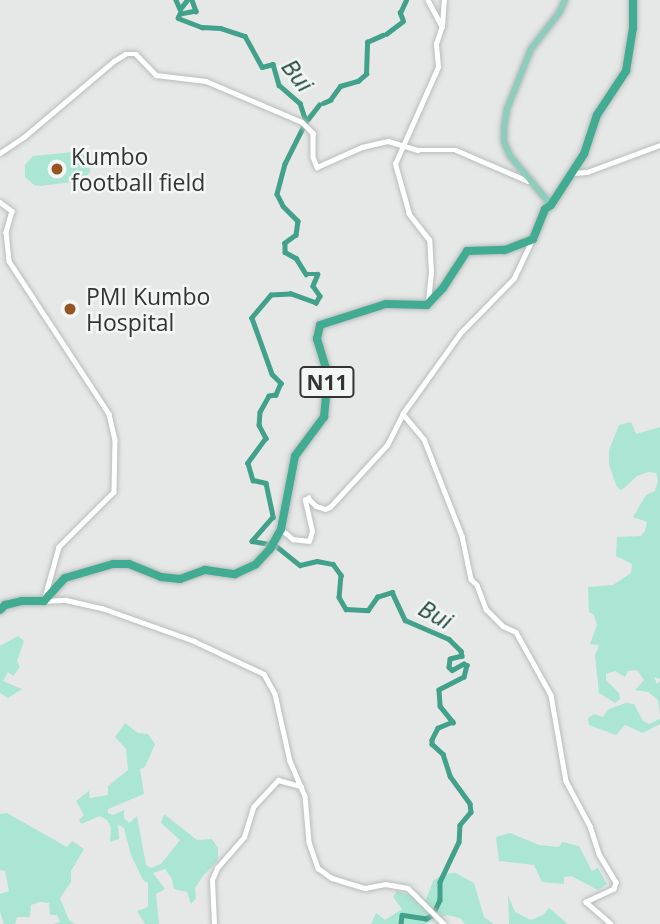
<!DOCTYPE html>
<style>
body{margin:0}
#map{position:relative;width:660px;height:924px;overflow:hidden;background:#e5e8e7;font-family:"Open Sans",sans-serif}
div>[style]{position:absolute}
.green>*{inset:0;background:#abe5d4}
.river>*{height:4.5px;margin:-2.25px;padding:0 2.25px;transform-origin:2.25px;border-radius:2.25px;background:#42a18a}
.roads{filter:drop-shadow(0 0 2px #b8bcbb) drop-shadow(0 0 2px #b8bcbb)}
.minor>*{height:4.5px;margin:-2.25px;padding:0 2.25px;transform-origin:2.25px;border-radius:2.25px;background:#fff}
.major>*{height:6px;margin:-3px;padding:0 3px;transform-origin:3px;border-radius:3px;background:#8ecdbe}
.highway>*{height:8px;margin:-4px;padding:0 4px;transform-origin:4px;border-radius:4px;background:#42ac93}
.dots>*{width:19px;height:19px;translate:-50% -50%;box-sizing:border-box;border:4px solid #f2f6f4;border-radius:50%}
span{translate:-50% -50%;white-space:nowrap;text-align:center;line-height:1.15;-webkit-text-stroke:5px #f2f6f4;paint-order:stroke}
.shield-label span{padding:2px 5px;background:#f2f6f4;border:2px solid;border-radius:5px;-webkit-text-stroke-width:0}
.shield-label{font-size:21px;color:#333534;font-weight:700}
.poi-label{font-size:23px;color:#333534}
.left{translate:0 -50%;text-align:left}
.water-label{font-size:24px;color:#234d42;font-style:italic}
</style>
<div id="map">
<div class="green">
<i style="clip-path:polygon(73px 152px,79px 152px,89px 160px,90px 172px,82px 181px,40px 186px,34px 185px,25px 177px,25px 165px,33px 156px)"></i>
<i style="clip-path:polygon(631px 422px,636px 434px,660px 427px,660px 679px,654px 677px,657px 684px,660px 681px,660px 715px,658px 700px,648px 692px,635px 690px,644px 680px,637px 670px,628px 671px,625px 677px,615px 671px,606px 674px,606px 680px,619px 693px,620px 699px,615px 703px,599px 693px,595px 655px,599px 645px,590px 644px,597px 625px,594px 615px,589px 612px,588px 587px,613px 585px,631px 573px,632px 564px,616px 556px,617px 537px,641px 536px,645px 531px,647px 522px,633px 517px,646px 495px,655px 491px,658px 480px,656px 473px,648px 472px,637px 476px,624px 488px,620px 490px,616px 485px,609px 464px,609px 450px,619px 425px)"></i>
<i style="clip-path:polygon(18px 636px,24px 641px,17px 661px,20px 667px,13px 676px,8px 672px,3px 681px,22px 689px,8px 698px,0 693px,0 646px)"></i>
<i style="clip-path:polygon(626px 703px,634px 704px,643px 721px,649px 724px,660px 719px,660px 724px,643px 733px,625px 725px,616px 735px,589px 725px,588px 718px,594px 714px,603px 717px,609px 709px)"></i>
<i style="clip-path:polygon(125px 723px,138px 733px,148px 734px,155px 744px,145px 767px,140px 769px,144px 794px,108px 809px,108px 813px,113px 815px,124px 810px,124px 818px,129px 823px,137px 816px,146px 865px,151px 868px,161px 864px,180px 840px,161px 823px,164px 814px,197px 840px,212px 839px,218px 848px,218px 860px,203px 876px,195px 888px,196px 898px,191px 904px,187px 892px,174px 889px,172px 879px,165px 869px,153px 873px,165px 889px,156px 894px,159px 924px,145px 924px,137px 911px,148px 907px,148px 883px,143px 880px,131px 855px,124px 828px,118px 824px,119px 839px,110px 842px,111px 827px,107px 820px,100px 816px,81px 824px,79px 820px,84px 815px,76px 801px,89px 791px,90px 798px,108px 795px,108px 786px,128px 770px,126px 749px,115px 737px)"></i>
<i style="clip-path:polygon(7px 813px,67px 847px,72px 841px,84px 849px,71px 871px,71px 882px,60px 898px,69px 920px,75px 924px,53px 924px,60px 922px,57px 915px,50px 915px,49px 903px,40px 902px,31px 905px,30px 917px,17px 917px,15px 924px,4px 924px,0 912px,0 894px,9px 891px,5px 871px,0 870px,0 814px)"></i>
<i style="clip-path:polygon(510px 833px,539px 845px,559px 847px,562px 842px,579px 846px,592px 871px,598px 868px,607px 884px,598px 890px,571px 876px,564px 877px,564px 884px,542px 882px,534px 865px,499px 861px,496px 837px)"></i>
<i style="clip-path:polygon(456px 873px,474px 883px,484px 917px,494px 924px,465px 924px,460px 918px,447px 915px,425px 924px,371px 924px,376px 913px,385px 920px,402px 909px,393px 897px,397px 891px,426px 900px,433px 881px,443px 874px)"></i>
<i style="clip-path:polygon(508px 895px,515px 912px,531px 920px,543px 915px,549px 908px,568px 924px,509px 924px)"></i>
</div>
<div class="river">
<i style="left:176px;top:0;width:10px;rotate:66deg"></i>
<i style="left:180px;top:9px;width:11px;rotate:-52deg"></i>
<i style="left:192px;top:0;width:12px;rotate:70deg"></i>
<i style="left:196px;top:11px;width:16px;rotate:169deg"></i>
<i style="left:180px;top:14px;width:4px;rotate:117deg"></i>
<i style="left:178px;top:18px;width:26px;rotate:21deg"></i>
<i style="left:202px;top:27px;width:18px;rotate:3deg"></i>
<i style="left:220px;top:28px;width:26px;rotate:18deg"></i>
<i style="left:245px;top:36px;width:35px;rotate:61deg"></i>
<i style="left:262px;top:67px;width:11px;rotate:-15deg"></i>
<i style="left:273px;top:64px;width:22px;rotate:74deg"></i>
<i style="left:279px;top:85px;width:28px;rotate:41deg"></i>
<i style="left:300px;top:103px;width:20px;rotate:72deg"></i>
<i style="left:386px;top:34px;width:21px;rotate:-37deg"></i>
<i style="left:403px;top:21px;width:9px;rotate:-111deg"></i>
<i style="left:400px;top:13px;width:14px;rotate:-65deg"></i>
<i style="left:323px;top:103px;width:8px;rotate:-23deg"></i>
<i style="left:330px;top:100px;width:17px;rotate:-54deg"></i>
<i style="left:340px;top:86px;width:19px;rotate:-16deg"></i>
<i style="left:358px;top:81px;width:11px;rotate:-41deg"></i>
<i style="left:366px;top:74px;width:32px;rotate:-88deg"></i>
<i style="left:367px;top:42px;width:17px;rotate:-24deg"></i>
<i style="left:308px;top:119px;width:18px;rotate:-52deg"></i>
<i style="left:304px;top:126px;width:42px;rotate:116.6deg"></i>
<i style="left:285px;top:164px;width:31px;rotate:105deg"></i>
<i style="left:277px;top:194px;width:13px;rotate:63deg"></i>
<i style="left:283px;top:206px;width:21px;rotate:45deg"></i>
<i style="left:298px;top:221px;width:14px;rotate:98deg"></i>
<i style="left:296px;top:235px;width:14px;rotate:144deg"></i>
<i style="left:285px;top:243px;width:9px;rotate:90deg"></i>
<i style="left:285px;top:252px;width:13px;rotate:29deg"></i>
<i style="left:296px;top:258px;width:19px;rotate:58deg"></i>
<i style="left:306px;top:274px;width:12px"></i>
<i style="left:318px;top:274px;width:13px;rotate:113deg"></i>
<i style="left:313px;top:286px;width:12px;rotate:55deg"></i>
<i style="left:320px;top:296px;width:8px;rotate:120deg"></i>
<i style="left:316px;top:303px;width:27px;rotate:-160deg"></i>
<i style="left:291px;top:294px;width:20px;rotate:177deg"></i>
<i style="left:271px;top:295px;width:30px;rotate:130deg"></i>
<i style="left:252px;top:318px;width:59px;rotate:70.3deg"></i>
<i style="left:272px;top:374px;width:13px;rotate:45deg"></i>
<i style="left:281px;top:383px;width:13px;rotate:113deg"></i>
<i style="left:276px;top:395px;width:7px;rotate:172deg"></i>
<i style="left:269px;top:396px;width:18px;rotate:119deg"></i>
<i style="left:260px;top:412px;width:13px;rotate:94deg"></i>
<i style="left:259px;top:425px;width:15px;rotate:62deg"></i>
<i style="left:266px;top:438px;width:31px;rotate:126deg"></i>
<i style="left:248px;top:463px;width:18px;rotate:74deg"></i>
<i style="left:253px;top:480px;width:13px;rotate:13deg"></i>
<i style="left:266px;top:483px;width:35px;rotate:78deg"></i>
<i style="left:273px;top:517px;width:32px;rotate:131deg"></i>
<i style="left:252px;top:541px;width:23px;rotate:10deg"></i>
<i style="left:275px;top:545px;width:32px;rotate:39deg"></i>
<i style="left:300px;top:565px;width:17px;rotate:-13deg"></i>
<i style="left:317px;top:561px;width:16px;rotate:11deg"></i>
<i style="left:333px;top:564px;width:14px;rotate:54deg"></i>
<i style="left:341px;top:575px;width:22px;rotate:95deg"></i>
<i style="left:339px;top:597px;width:14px;rotate:60deg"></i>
<i style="left:346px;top:609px;width:22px;rotate:3deg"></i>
<i style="left:368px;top:610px;width:16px;rotate:-55deg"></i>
<i style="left:377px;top:597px;width:16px;rotate:-18deg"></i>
<i style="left:392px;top:592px;width:31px;rotate:65deg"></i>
<i style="left:405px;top:620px;width:48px;rotate:23.4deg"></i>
<i style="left:449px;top:639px;width:17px;rotate:45deg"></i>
<i style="left:461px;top:651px;width:5px;rotate:79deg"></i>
<i style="left:462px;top:656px;width:12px;rotate:166deg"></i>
<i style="left:450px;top:659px;width:8px;rotate:97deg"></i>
<i style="left:449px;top:667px;width:4px;rotate:45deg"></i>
<i style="left:452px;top:670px;width:13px;rotate:-29deg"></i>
<i style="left:463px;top:664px;width:4px;rotate:14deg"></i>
<i style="left:467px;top:665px;width:12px;rotate:104deg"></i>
<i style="left:464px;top:677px;width:28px;rotate:153deg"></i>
<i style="left:439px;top:690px;width:16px;rotate:86deg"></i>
<i style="left:440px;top:706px;width:21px;rotate:51deg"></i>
<i style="left:453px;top:722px;width:16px;rotate:158deg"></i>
<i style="left:438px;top:728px;width:13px;rotate:117deg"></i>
<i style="left:432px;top:740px;width:4px;rotate:90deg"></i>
<i style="left:432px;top:744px;width:15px;rotate:42deg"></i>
<i style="left:443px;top:754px;width:23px;rotate:72deg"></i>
<i style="left:450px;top:776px;width:34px;rotate:54deg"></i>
<i style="left:470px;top:804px;width:8px;rotate:83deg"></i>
<i style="left:471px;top:812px;width:17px;rotate:130deg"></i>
<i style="left:460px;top:825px;width:17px;rotate:93deg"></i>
<i style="left:459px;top:842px;width:44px;rotate:115.4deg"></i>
<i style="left:440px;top:882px;width:18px;rotate:90deg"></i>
<i style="left:440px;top:900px;width:17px;rotate:115deg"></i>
<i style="left:433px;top:915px;width:8px;rotate:150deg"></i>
<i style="left:426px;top:919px;width:24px;rotate:-171deg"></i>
<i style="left:402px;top:915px;width:9px;rotate:96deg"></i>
</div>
<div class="roads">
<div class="minor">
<i style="left:428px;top:0;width:30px;rotate:62deg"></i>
<i style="left:0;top:153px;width:29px;rotate:-34deg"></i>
<i style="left:24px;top:137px;width:118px;rotate:-40.2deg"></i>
<i style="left:114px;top:61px;width:13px;rotate:-32deg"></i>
<i style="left:125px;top:54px;width:11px"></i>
<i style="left:136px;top:54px;width:29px;rotate:46deg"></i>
<i style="left:156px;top:75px;width:50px;rotate:6.8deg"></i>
<i style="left:206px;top:81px;width:104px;rotate:23.1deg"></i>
<i style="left:302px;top:122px;width:16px;rotate:45deg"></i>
<i style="left:313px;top:133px;width:24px;rotate:90deg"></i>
<i style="left:313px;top:157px;width:11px;rotate:68deg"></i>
<i style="left:317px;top:167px;width:49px;rotate:-24deg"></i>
<i style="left:362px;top:147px;width:27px;rotate:-13deg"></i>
<i style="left:388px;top:141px;width:31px;rotate:17deg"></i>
<i style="left:418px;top:150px;width:38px"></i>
<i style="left:456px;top:150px;width:78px;rotate:23.3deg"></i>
<i style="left:572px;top:173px;width:15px;rotate:-4deg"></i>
<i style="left:587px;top:172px;width:78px;rotate:-20.3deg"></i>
<i style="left:0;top:202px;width:15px;rotate:37deg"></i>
<i style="left:12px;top:211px;width:22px;rotate:106deg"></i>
<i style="left:6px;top:232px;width:29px;rotate:84deg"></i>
<i style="left:9px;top:261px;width:183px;rotate:56.8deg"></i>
<i style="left:109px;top:414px;width:26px;rotate:77deg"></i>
<i style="left:115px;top:439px;width:53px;rotate:91.1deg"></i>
<i style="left:114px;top:492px;width:78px;rotate:135deg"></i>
<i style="left:59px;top:547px;width:56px;rotate:105.5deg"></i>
<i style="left:44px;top:601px;width:22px;rotate:-3deg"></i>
<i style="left:66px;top:600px;width:37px;rotate:13deg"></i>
<i style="left:102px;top:608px;width:98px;rotate:19.7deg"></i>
<i style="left:194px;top:641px;width:77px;rotate:25.2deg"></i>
<i style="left:264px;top:674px;width:23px;rotate:61deg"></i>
<i style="left:275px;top:694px;width:69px;rotate:77.4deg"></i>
<i style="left:290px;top:761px;width:38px;rotate:67deg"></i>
<i style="left:305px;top:796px;width:46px;rotate:85deg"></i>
<i style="left:309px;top:842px;width:28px;rotate:71deg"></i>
<i style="left:318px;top:868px;width:17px;rotate:36deg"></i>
<i style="left:332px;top:878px;width:34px;rotate:17deg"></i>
<i style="left:365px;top:888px;width:20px;rotate:-11deg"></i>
<i style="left:385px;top:884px;width:23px;rotate:10deg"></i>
<i style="left:408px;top:888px;width:51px;rotate:45deg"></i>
<i style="left:533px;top:239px;width:44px;rotate:115.4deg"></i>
<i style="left:514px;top:279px;width:76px;rotate:134.5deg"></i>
<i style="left:461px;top:333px;width:100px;rotate:125.6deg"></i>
<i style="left:403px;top:414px;width:33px;rotate:50deg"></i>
<i style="left:424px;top:439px;width:104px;rotate:68.6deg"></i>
<i style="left:462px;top:536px;width:44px;rotate:78.2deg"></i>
<i style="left:471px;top:579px;width:8px;rotate:45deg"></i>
<i style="left:477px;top:585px;width:26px;rotate:69deg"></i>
<i style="left:486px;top:609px;width:24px;rotate:45deg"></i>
<i style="left:503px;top:626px;width:14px;rotate:25deg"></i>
<i style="left:516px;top:632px;width:72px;rotate:60.9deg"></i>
<i style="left:551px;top:695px;width:87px;rotate:80.1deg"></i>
<i style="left:566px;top:781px;width:51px;rotate:61.9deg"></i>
<i style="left:590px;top:826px;width:29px;rotate:72deg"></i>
<i style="left:599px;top:854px;width:33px;rotate:59deg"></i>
<i style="left:616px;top:882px;width:7px;rotate:106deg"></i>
<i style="left:614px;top:889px;width:31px;rotate:155deg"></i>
<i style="left:586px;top:902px;width:33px;rotate:41deg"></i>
<i style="left:428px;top:301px;width:28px;rotate:-84deg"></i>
<i style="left:431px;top:273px;width:33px;rotate:-93deg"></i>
<i style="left:429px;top:240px;width:33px;rotate:-128deg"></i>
<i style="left:409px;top:214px;width:52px;rotate:-105.6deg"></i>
<i style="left:395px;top:164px;width:106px;rotate:-66.1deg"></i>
<i style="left:438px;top:67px;width:23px;rotate:-95deg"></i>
<i style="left:436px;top:44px;width:19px;rotate:-72deg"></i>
<i style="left:442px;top:26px;width:26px;rotate:-86deg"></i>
<i style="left:281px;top:529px;width:16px;rotate:40deg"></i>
<i style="left:293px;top:539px;width:16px;rotate:7deg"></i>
<i style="left:309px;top:541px;width:10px;rotate:-73deg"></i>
<i style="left:312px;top:531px;width:32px;rotate:-103deg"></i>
<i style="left:305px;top:500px;width:4px;rotate:-34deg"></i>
<i style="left:308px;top:498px;width:11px;rotate:45deg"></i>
<i style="left:316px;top:506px;width:9px;rotate:18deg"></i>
<i style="left:325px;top:509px;width:5px;rotate:-22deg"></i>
<i style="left:330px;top:507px;width:84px;rotate:-47.4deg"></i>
<i style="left:387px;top:445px;width:35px;rotate:-63deg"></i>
<i style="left:214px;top:924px;width:44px;rotate:-92.6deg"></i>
<i style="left:212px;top:880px;width:13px;rotate:-67deg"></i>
<i style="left:217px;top:868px;width:41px;rotate:-48.9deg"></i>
<i style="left:244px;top:837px;width:31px;rotate:-73deg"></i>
<i style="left:253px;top:807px;width:37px;rotate:-47deg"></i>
<i style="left:278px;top:780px;width:24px;rotate:15deg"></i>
</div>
<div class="major">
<i style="left:551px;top:205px;width:64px;rotate:-129.9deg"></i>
<i style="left:510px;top:156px;width:15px;rotate:-113deg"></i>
<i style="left:504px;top:142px;width:14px;rotate:-90deg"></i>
<i style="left:504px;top:128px;width:19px;rotate:-81deg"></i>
<i style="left:507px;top:109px;width:65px;rotate:-68.2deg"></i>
<i style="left:531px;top:49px;width:46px;rotate:-52.1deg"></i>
<i style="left:559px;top:13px;width:14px;rotate:-65deg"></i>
</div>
<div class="highway">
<i style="left:0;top:610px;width:7px;rotate:-45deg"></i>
<i style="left:5px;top:605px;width:17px;rotate:-13deg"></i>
<i style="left:22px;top:601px;width:22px"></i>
<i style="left:44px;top:601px;width:31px;rotate:-48deg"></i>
<i style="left:65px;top:578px;width:50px;rotate:-16.3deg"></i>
<i style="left:113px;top:564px;width:16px"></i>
<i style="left:129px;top:564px;width:35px;rotate:22deg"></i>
<i style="left:161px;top:577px;width:19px;rotate:6deg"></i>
<i style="left:180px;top:579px;width:27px;rotate:-20deg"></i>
<i style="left:205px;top:570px;width:30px;rotate:8deg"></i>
<i style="left:235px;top:574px;width:23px;rotate:-25deg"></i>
<i style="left:256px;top:564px;width:21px;rotate:-47deg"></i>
<i style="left:270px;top:549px;width:23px;rotate:-61deg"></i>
<i style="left:281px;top:529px;width:74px;rotate:-79.1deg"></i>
<i style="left:295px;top:456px;width:49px;rotate:-53.4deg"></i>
<i style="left:324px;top:417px;width:42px;rotate:-84.6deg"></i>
<i style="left:328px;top:375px;width:38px;rotate:-107deg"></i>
<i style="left:317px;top:339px;width:14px;rotate:-78deg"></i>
<i style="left:320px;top:325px;width:69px;rotate:-17.7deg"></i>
<i style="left:386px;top:304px;width:41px;rotate:1.4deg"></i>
<i style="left:427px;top:305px;width:23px;rotate:-47deg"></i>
<i style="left:443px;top:288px;width:44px;rotate:-57deg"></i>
<i style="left:467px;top:251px;width:38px;rotate:-2deg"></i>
<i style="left:505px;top:250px;width:30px;rotate:-21deg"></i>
<i style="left:533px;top:239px;width:32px;rotate:-68deg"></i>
<i style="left:545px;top:209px;width:7px;rotate:-34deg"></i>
<i style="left:551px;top:205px;width:61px;rotate:-57.1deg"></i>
<i style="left:584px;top:154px;width:41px;rotate:-71.6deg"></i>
<i style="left:597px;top:115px;width:53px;rotate:-56.6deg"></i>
<i style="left:626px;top:71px;width:44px;rotate:-80.8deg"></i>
<i style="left:633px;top:28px;width:28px;rotate:-90deg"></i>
</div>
</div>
<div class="dots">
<i style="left:57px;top:169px;background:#965423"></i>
<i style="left:70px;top:309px;background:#965423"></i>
</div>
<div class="shield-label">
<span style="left:327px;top:382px">N11</span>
</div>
<div class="poi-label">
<span class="left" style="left:71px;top:169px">Kumbo<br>football field</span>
<span class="left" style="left:86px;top:309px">PMI Kumbo<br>Hospital</span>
</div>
<div class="water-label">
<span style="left:298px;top:75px;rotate:52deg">Bui</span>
<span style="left:436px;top:614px;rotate:29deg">Bui</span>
</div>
</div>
